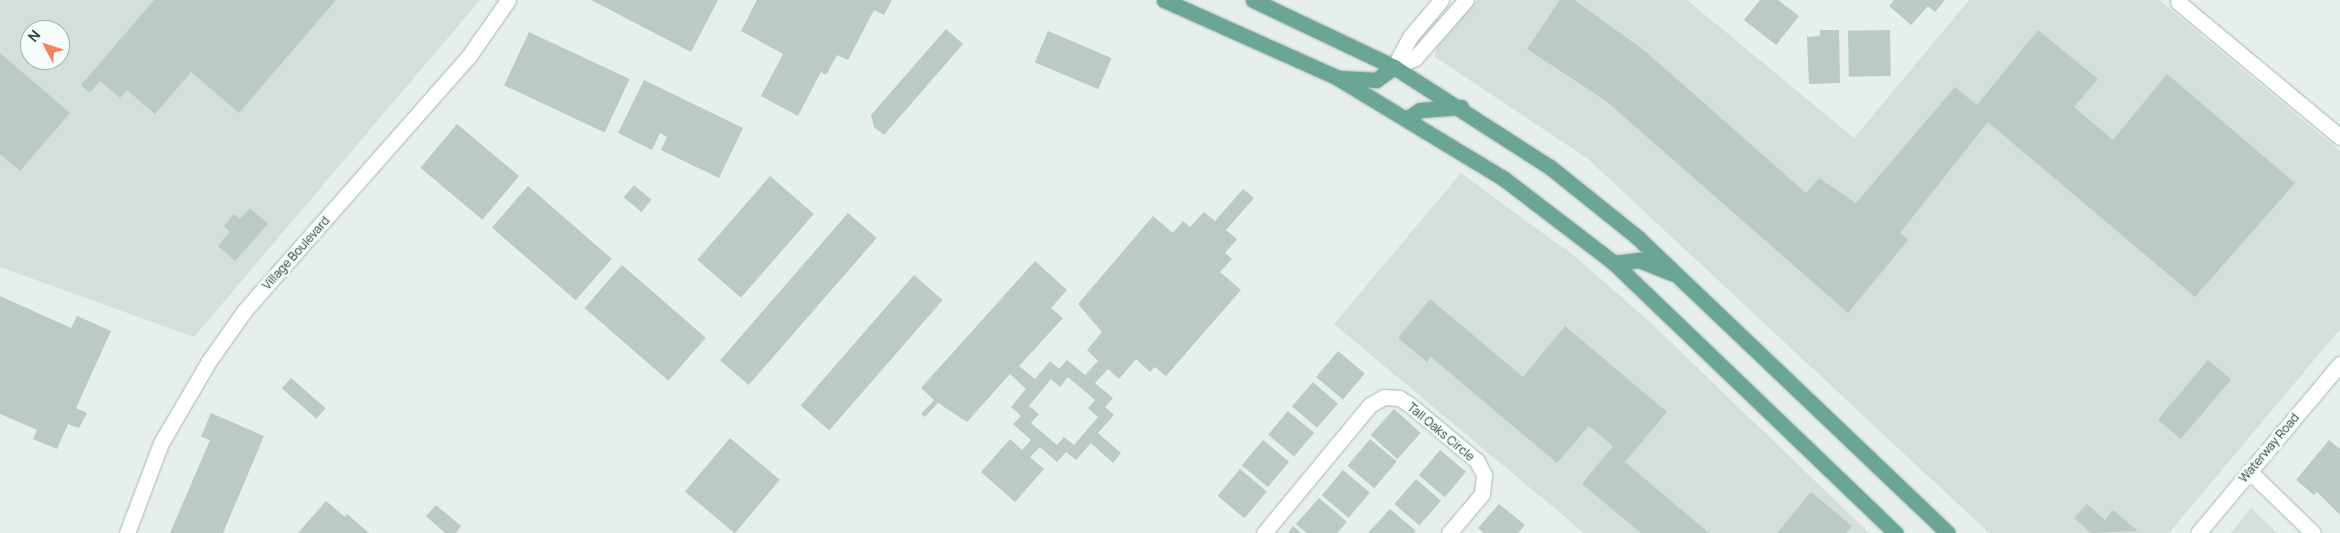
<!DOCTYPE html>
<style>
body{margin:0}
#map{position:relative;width:2340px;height:533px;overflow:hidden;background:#e6efeb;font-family:Manrope,sans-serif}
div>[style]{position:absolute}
.built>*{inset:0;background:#d4dfda}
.building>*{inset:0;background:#bbcac4;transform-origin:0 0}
.roads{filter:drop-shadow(0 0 1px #a8b8b2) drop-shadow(0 0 1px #a8b8b2)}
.minor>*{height:15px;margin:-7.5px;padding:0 7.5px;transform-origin:7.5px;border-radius:7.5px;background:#fff}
.major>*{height:15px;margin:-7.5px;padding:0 7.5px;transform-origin:7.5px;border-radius:7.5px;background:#6aa596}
span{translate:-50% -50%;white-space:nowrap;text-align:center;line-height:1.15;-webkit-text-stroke:4.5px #f7fbf9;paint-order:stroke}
.street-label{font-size:12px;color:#24423a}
.north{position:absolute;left:20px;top:20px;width:50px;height:50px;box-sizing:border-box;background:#f7fbf9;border:1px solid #a3b1ad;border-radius:50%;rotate:310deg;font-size:14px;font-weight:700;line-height:20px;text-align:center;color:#24423a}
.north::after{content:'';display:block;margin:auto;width:18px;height:22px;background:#f4845f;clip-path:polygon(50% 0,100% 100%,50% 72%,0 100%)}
</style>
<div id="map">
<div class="built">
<i style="clip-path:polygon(evenodd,0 0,480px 0,194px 337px,0 267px,0 0,30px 30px,60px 30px,60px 60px,30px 60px,30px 30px)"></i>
<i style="clip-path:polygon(1477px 0,1687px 0,1854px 138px,1969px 0,2159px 0,2340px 151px,2340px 329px,2169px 533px,1989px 533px,1588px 159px,1435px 57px,1436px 48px)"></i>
<i style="clip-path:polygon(1461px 173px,1577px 258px,1652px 324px,1869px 533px,1584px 533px,1334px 324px)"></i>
<i style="clip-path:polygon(2251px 508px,2277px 533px,2231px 533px)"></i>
</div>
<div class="building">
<i style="clip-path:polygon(154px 0,336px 0,239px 113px,191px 72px,155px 114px,127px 90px,120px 98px,100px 81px,90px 93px,81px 85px)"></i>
<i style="clip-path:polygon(591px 0,718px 0,691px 52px)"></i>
<i style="clip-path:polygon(757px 0,892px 0,884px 15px,874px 10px,848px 60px,837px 55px,826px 75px,821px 72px,798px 116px,761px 96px,783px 54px,741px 31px)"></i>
<i style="clip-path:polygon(1560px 0,1574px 0,1645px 51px,1806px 193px,1819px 178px,1856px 203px,1955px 87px,1977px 105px,2038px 30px,2098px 79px,2074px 107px,2113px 140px,2167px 74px,2295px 183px,2195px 297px,1988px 122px,1900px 233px,1908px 240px,1848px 313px,1606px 101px,1527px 49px)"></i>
<i style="clip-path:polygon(1760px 0,1778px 0,1799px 16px,1776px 45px,1744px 20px)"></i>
<i style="clip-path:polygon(1894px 0,1945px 0,1935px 12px,1928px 6px,1911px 25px,1889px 6px)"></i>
<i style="clip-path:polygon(946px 29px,963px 44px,884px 135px,874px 127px,871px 115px)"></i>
<i style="clip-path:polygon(1820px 30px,1839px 30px,1840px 83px,1809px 84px,1807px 37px,1820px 36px)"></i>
<i style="left:1890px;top:30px;width:46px;height:42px;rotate:89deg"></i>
<i style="left:1048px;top:31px;width:69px;height:34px;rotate:23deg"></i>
<i style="left:529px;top:32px;width:111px;height:59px;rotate:25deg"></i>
<i style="clip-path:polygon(0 53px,70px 113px,20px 171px,0 154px)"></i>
<i style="clip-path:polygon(644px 80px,743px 128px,719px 178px,661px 150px,667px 137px,660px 133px,652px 150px,618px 133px)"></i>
<i style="left:457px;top:124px;width:81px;height:57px;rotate:40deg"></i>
<i style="left:770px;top:176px;width:58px;height:111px;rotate:41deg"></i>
<i style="left:634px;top:185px;width:23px;height:16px;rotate:40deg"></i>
<i style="left:528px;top:186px;width:111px;height:55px;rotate:41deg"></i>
<i style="clip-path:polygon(evenodd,1243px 189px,1254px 198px,1226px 230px,1237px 239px,1225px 253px,1232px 259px,1220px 272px,1241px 290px,1166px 376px,1155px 367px,1150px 372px,1136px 359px,1119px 379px,1108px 369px,1095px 383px,1113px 398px,1105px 407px,1114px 415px,1098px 433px,1121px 453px,1113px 463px,1091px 443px,1076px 460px,1066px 452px,1057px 462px,1040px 447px,1030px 457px,1044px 469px,1015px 502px,981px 472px,1010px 439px,1022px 450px,1031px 440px,1013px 424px,1021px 416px,1011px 407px,1026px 389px,1010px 374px,967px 422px,938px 403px,925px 417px,921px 414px,934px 400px,921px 388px,1035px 261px,1067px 290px,1051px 308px,1063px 318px,1019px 366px,1035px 379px,1050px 361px,1059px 369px,1067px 360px,1085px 375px,1098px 361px,1087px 350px,1102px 332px,1078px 304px,1153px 216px,1173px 233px,1183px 221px,1190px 227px,1204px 212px,1215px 221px,1243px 189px,1068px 377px,1095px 400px,1088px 408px,1098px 417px,1074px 445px,1064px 437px,1057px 445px,1031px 423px,1039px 414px,1029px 406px,1051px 379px,1060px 387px,1068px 377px)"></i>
<i style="clip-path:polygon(250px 208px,268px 224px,235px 261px,218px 246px,230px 232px,224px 226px,234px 214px,240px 219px)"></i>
<i style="left:848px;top:213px;width:38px;height:195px;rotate:41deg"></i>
<i style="left:622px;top:265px;width:111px;height:57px;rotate:41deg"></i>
<i style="left:914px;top:275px;width:38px;height:173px;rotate:41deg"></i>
<i style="clip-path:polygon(0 296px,71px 328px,77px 316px,111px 331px,76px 408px,87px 413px,79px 428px,68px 424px,57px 449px,33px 439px,37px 430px,0 414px)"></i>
<i style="clip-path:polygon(1430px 299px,1523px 377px,1565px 326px,1667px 412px,1625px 462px,1709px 533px,1641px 533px,1582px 484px,1613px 446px,1589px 426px,1557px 463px,1431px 357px,1427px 362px,1398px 338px)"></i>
<i style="left:1338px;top:351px;width:35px;height:34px;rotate:40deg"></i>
<i style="left:2208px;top:360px;width:30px;height:78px;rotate:40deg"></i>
<i style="left:291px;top:378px;width:46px;height:14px;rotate:41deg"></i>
<i style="left:1313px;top:382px;width:33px;height:32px;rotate:41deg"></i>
<i style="left:1394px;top:409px;width:36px;height:35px;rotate:42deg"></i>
<i style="left:1288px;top:411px;width:34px;height:31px;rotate:40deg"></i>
<i style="clip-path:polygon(211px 413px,264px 436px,223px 533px,170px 533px,210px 440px,201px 437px)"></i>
<i style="left:730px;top:438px;width:65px;height:70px;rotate:40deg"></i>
<i style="left:1370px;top:439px;width:35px;height:35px;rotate:40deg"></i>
<i style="left:1263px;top:440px;width:34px;height:33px;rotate:40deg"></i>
<i style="clip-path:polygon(2329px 440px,2340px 449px,2340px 515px,2317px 492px,2314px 495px,2296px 480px)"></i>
<i style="left:1440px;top:450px;width:34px;height:33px;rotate:40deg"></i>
<i style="left:1240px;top:469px;width:35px;height:35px;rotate:40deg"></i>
<i style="left:1343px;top:470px;width:35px;height:33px;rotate:40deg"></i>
<i style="left:1416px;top:479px;width:33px;height:33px;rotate:41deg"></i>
<i style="clip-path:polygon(1811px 492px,1852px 526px,1846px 533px,1777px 533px)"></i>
<i style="clip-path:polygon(1319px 498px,1347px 522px,1337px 533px,1307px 533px,1296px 524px)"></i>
<i style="clip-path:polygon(326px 501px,345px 517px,347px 514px,369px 533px,298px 533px)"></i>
<i style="clip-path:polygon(1499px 504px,1525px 525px,1518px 533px,1484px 533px,1478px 528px)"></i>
<i style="clip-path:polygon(2087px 504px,2105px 520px,2113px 510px,2138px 531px,2091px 533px,2074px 518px)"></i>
<i style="clip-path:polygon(436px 505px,461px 526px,456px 533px,445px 533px,426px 516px)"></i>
<i style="clip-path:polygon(1390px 509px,1416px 531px,1414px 533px,1368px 533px)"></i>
<i style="clip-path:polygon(1293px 526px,1301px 533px,1288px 533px)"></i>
</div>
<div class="roads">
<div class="minor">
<i style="left:2178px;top:2px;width:211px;rotate:39.8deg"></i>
<i style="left:1394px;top:67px;width:23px;rotate:-23deg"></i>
<i style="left:1415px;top:58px;width:77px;rotate:-48.7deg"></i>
<i style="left:1394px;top:67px;width:34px;rotate:-62deg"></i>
<i style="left:1410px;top:37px;width:48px;rotate:-50deg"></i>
<i style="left:2249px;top:471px;width:89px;rotate:44.1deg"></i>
<i style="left:127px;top:533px;width:96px;rotate:-69.3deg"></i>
<i style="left:161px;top:443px;width:95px;rotate:-59.7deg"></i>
<i style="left:209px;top:361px;width:62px;rotate:-54.8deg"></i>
<i style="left:245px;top:310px;width:339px;rotate:-48.6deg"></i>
<i style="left:469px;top:56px;width:68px;rotate:-55.1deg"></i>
<i style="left:1264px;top:533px;width:166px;rotate:-50.4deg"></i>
<i style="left:1370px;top:405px;width:16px;rotate:-30deg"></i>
<i style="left:1384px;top:397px;width:15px;rotate:4deg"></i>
<i style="left:1399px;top:398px;width:13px;rotate:32deg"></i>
<i style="left:1410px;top:405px;width:87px;rotate:39.9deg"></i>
<i style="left:1477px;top:461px;width:16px;rotate:63deg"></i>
<i style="left:1484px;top:475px;width:19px;rotate:96deg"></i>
<i style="left:1482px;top:494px;width:51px;rotate:130.2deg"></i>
<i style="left:2198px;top:533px;width:221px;rotate:-50deg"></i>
</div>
<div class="major">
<i style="left:1164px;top:0;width:188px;rotate:24.1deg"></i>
<i style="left:1336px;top:77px;width:195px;rotate:31.2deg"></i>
<i style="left:1503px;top:178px;width:140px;rotate:37.4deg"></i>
<i style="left:1614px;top:263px;width:390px;rotate:43.8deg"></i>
<i style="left:1253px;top:0;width:156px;rotate:25.4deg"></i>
<i style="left:1394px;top:67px;width:185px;rotate:32.7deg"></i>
<i style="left:1550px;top:167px;width:112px;rotate:38.8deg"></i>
<i style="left:1637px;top:237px;width:429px;rotate:43.6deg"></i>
<i style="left:1340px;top:78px;width:36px;rotate:3deg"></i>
<i style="left:1376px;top:80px;width:22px;rotate:-36deg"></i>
<i style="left:1408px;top:118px;width:14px;rotate:-34deg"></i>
<i style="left:1420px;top:110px;width:41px;rotate:-4.2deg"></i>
<i style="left:1614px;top:263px;width:25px;rotate:-7deg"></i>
<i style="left:1639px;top:260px;width:35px;rotate:22deg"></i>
</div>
</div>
<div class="street-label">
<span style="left:296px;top:253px;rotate:-48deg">Village Boulevard</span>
<span style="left:1441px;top:432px;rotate:40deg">Tall Oaks Circle</span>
<span style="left:2269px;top:448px;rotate:-50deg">Waterway Road</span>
</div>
<div class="north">N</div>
</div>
